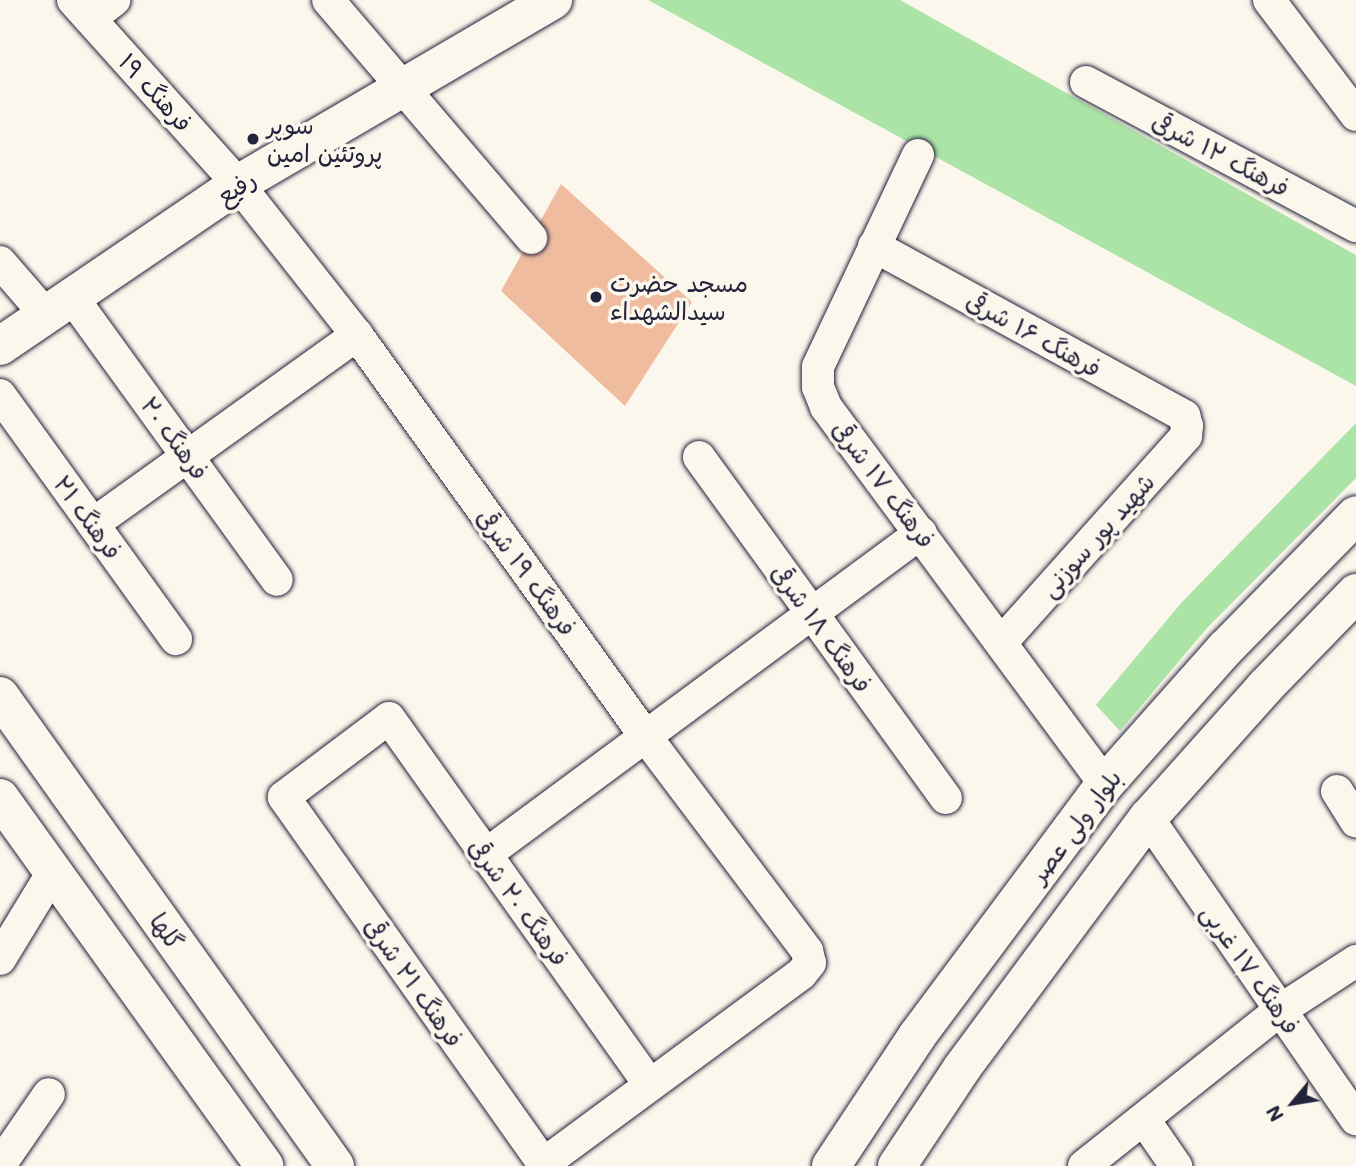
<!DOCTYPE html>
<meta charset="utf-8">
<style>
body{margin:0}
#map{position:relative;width:1356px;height:1166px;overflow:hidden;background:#fbf7ec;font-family:Mali,"Playpen Sans Arabic",sans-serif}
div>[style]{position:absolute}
.green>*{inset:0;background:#ace4a8}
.building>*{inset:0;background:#efbca0}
.roads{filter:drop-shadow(0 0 2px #22223b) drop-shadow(0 0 2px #22223b)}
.minor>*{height:32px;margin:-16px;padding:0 16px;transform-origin:16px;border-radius:16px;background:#fbf7ec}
.tertiary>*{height:38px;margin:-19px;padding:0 19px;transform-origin:19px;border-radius:19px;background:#fbf7ec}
.secondary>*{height:38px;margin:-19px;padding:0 19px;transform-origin:19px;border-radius:19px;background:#fbf7ec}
.dots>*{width:19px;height:19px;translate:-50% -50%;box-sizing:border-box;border:4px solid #fbf7ec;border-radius:50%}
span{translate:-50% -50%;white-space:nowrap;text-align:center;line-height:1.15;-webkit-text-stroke:7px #fbf7ec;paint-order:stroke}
.street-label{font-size:24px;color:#22223b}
.poi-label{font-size:24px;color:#22223b}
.left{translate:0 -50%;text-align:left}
.north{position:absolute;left:1258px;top:1068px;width:70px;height:70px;-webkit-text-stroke:5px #fbf7ec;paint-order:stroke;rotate:240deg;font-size:19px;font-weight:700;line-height:28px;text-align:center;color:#22223b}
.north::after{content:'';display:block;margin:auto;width:24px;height:32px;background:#22223b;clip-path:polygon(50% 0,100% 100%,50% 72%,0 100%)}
</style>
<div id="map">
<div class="green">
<div style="clip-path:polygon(648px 0,900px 0,1356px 255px,1356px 386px)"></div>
<div style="clip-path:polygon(1356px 423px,1356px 478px,1207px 628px,1120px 731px,1096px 705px,1182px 602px)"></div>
</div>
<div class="building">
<div style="clip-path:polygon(561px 184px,692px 302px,625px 406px,501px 291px)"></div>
</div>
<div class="roads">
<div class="minor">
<div style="left:73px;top:0;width:247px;rotate:48.1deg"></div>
<div style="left:238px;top:184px;width:192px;rotate:51.8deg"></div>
<div style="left:357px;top:335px;width:495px;rotate:54.3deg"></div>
<div style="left:646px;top:737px;width:268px;rotate:53deg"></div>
<div style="left:807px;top:951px;width:12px;rotate:76deg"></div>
<div style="left:810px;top:963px;width:14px;rotate:129deg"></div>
<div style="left:801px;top:974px;width:320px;rotate:143.6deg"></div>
<div style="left:328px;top:0;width:313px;rotate:49.5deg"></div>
<div style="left:1269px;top:0;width:144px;rotate:52.9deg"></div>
<div style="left:90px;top:19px;width:31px;rotate:-38deg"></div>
<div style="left:1086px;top:82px;width:306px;rotate:28.1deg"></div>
<div style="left:918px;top:155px;width:234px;rotate:115.3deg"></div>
<div style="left:818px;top:367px;width:20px;rotate:90deg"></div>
<div style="left:818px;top:387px;width:22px;rotate:68deg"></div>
<div style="left:826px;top:407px;width:469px;rotate:53.5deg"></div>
<div style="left:874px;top:246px;width:354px;rotate:28.7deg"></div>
<div style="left:1184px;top:416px;width:10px;rotate:73deg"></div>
<div style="left:1187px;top:426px;width:10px;rotate:96deg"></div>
<div style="left:1186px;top:436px;width:276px;rotate:131.8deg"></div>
<div style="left:0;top:262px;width:69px;rotate:49.1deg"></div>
<div style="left:72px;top:297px;width:349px;rotate:54.1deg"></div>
<div style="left:0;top:395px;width:301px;rotate:54.2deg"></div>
<div style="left:699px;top:457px;width:421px;rotate:54.1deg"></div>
<div style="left:93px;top:524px;width:325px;rotate:-35.6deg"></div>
<div style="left:1337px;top:791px;width:36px;rotate:58deg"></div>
<div style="left:1148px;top:818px;width:366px;rotate:55.4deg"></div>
<div style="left:485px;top:855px;width:542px;rotate:-36.45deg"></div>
<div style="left:0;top:959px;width:102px;rotate:-58.7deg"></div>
<div style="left:1145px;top:1121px;width:55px;rotate:55.4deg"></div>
<div style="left:0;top:1165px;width:86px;rotate:-55.4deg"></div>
<div style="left:545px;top:1166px;width:452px;rotate:-125.3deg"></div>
<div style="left:284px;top:797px;width:131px;rotate:-37deg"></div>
<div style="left:389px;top:718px;width:450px;rotate:54.6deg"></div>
<div style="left:1084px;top:1166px;width:249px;rotate:-38.5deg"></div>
<div style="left:1279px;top:1011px;width:92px;rotate:-33deg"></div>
</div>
<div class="tertiary">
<div style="left:0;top:346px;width:288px;rotate:-34.2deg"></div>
<div style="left:238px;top:184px;width:365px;rotate:-30.3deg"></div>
<div style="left:0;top:696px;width:577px;rotate:54.52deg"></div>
<div style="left:0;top:798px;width:453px;rotate:54.3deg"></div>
</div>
<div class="secondary">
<div style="left:831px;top:1166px;width:156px;rotate:-56.5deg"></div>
<div style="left:917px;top:1036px;width:314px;rotate:-53.3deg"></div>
<div style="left:1105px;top:784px;width:181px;rotate:-48.4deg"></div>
<div style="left:1225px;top:649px;width:187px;rotate:-45.6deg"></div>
<div style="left:897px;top:1166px;width:118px;rotate:-56.4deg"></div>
<div style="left:962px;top:1068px;width:312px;rotate:-53.4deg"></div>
<div style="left:1148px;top:818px;width:176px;rotate:-48.2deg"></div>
<div style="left:1265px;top:687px;width:131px;rotate:-45.9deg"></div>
</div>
</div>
<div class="dots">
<div style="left:253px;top:139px;background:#22223b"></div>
<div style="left:596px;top:297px;background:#22223b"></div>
</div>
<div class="street-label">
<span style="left:156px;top:92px;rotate:48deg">فرهنگ ۱۹</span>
<span style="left:1221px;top:154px;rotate:28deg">فرهنگ ۱۲ شرقی</span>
<span style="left:236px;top:187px;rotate:-32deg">رفیع</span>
<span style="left:1034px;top:334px;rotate:29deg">فرهنگ ۱۶ شرقی</span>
<span style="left:175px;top:438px;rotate:54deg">فرهنگ ۲۰</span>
<span style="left:884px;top:484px;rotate:53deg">فرهنگ ۱۷ شرقی</span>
<span style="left:88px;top:517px;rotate:54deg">فرهنگ ۲۱</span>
<span style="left:1097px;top:535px;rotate:-48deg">شهید پور سوزنی</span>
<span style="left:527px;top:572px;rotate:54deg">فرهنگ ۱۹ شرقی</span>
<span style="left:822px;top:628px;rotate:54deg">فرهنگ ۱۸ شرقی</span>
<span style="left:1075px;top:826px;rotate:-53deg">بلوار ولی عصر</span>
<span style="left:519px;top:902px;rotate:54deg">فرهنگ ۲۰ شرقی</span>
<span style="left:167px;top:931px;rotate:55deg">گلها</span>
<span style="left:1251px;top:969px;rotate:55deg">فرهنگ ۱۷ غربی</span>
<span style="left:414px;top:982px;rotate:55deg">فرهنگ ۲۱ شرقی</span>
</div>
<div class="poi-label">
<span class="left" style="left:267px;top:139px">سوپر<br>پروتئین امین</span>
<span class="left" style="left:610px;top:297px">مسجد حضرت<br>سیدالشهداء</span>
</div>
<div class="north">N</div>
</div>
